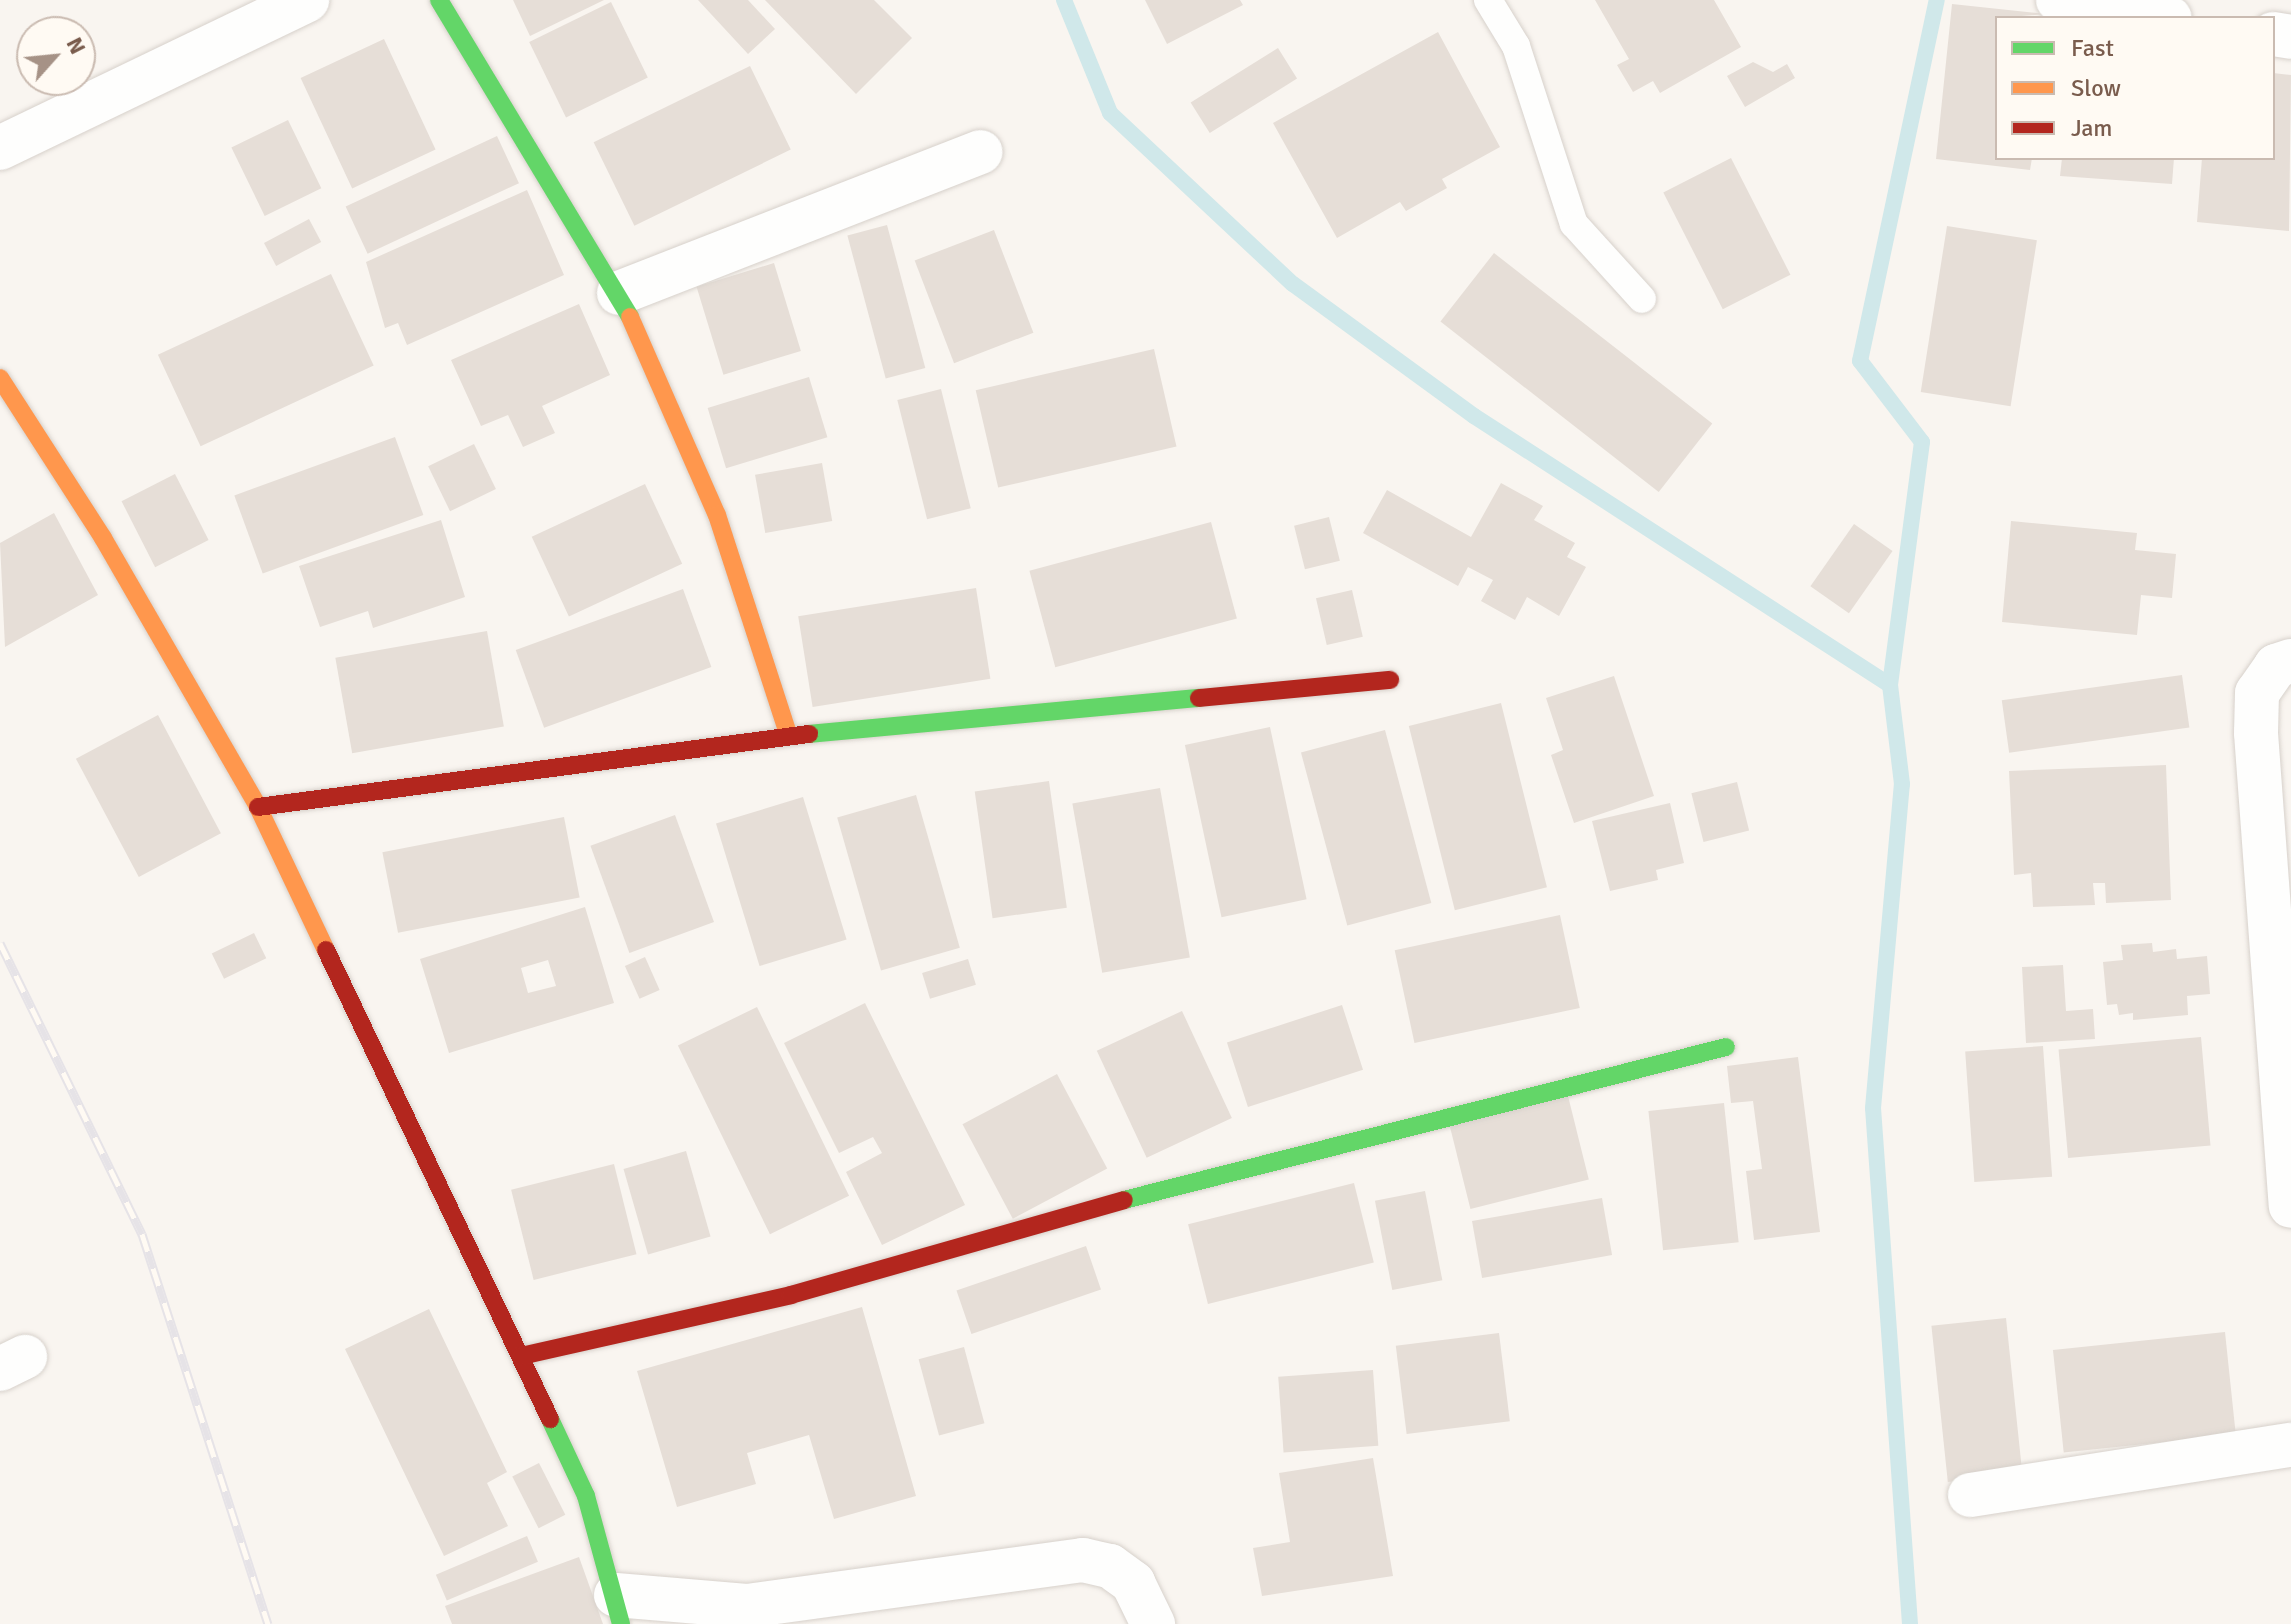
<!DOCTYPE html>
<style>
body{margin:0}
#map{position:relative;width:2291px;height:1624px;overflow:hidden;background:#f9f5f0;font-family:Signika,sans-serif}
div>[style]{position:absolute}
.stream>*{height:16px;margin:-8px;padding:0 8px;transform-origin:8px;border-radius:8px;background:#d0e8ea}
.building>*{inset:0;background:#e6ded7;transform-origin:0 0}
.roads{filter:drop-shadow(0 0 2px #d7d1cb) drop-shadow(0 0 2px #d7d1cb)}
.lane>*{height:28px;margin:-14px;padding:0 14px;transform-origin:14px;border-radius:14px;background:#fefefd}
.street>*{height:44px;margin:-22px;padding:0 22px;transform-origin:22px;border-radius:22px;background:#fefefd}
.fast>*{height:18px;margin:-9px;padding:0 9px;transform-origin:9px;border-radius:9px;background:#63d668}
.slow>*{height:18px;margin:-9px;padding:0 9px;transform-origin:9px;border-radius:9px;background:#ff974d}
.jam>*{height:18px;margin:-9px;padding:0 9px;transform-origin:9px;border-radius:9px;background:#b3261e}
.rail>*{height:9px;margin-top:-4.5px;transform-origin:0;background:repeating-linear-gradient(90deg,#fffaf3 0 18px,#e6e3e7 0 36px);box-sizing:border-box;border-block:2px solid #e6e3e7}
span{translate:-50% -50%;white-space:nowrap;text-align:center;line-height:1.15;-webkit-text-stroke:6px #fffaf3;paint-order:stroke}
.legend{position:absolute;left:1995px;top:16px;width:280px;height:144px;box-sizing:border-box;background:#fffaf3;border:2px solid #cabbb1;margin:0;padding:10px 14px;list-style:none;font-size:24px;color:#7a5c4d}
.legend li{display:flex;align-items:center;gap:16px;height:40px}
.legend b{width:40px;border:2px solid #cabbb1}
.north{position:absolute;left:16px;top:16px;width:80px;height:80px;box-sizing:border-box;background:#fffaf3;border:2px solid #cabbb1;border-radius:50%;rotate:63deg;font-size:22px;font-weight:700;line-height:32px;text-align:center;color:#7a5c4d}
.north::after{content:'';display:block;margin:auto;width:28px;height:36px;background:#a69286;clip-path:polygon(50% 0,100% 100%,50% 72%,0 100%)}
</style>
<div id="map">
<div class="stream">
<div style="left:1064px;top:0;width:122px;rotate:67.8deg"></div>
<div style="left:1110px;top:113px;width:250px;rotate:43.1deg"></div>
<div style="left:1293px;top:284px;width:224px;rotate:36.1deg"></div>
<div style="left:1474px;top:416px;width:495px;rotate:32.9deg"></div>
<div style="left:1910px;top:1624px;width:517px;rotate:-94.1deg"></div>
<div style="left:1873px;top:1108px;width:325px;rotate:-84.9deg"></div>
<div style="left:1902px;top:784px;width:100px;rotate:-96.9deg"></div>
<div style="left:1890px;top:685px;width:245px;rotate:-82.5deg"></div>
<div style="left:1922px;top:442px;width:102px;rotate:-127.4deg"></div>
<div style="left:1860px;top:361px;width:369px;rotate:-78deg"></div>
</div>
<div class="building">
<div style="clip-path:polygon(513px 0,604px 0,530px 36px)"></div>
<div style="clip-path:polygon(698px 0,748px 0,775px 29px,748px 54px)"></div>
<div style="clip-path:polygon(765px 0,874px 0,912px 38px,856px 94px)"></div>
<div style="clip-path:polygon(1145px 0,1240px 0,1243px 5px,1167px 44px)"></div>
<div style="clip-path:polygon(1595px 0,1714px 0,1741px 47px,1660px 93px,1653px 81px,1633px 92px,1617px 65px,1629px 59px)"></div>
<div style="left:611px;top:2px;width:84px;height:91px;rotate:64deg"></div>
<div style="clip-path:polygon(1952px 4px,2046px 14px,1997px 18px,1997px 158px,2032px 158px,2030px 170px,1936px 159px)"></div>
<div style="clip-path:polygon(1438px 32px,1500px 147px,1442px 179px,1447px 188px,1406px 211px,1400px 202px,1337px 238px,1273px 123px)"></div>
<div style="left:384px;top:39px;width:122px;height:92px;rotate:65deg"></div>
<div style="left:1278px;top:48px;width:36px;height:103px;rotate:58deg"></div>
<div style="clip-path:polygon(1753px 62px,1773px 72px,1787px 64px,1795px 78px,1745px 107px,1727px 76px)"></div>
<div style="left:750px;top:66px;width:93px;height:174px;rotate:64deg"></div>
<div style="clip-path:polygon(2273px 73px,2291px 75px,2289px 231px,2197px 222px,2202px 158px,2273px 158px)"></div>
<div style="left:288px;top:120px;width:76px;height:63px;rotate:64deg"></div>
<div style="left:497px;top:136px;width:52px;height:167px;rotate:65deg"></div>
<div style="left:1731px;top:158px;width:131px;height:76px;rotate:63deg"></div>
<div style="clip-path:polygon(2062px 158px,2174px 158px,2172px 184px,2060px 176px)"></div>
<div style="clip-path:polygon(527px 190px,564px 275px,407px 345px,398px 323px,385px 328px,366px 262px)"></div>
<div style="left:309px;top:219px;width:26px;height:51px;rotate:62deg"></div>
<div style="left:887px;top:225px;width:148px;height:41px;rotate:75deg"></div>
<div style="left:1947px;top:226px;width:91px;height:168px;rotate:9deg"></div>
<div style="left:994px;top:230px;width:110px;height:85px;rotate:69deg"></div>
<div style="left:1494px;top:253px;width:277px;height:87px;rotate:38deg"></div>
<div style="left:774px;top:263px;width:92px;height:81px;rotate:73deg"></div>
<div style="left:331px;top:274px;width:101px;height:191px;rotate:65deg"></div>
<div style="clip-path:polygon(579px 304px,610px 375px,542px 406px,555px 433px,523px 447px,508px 415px,481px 426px,451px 360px)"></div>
<div style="left:1154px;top:349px;width:100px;height:183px;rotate:77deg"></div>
<div style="left:809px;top:377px;width:63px;height:106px;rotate:73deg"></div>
<div style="left:941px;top:389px;width:123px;height:45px;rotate:76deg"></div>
<div style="left:395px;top:437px;width:83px;height:171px;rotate:70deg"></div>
<div style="left:474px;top:444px;width:50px;height:51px;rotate:64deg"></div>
<div style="left:822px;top:463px;width:59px;height:68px;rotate:80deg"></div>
<div style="left:175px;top:474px;width:74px;height:60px;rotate:63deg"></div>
<div style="clip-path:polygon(1501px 483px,1543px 506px,1534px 520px,1575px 543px,1567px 557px,1586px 567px,1559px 616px,1527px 597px,1515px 620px,1481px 601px,1493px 580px,1468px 567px,1458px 586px,1363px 533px,1387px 490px,1471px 537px)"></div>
<div style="left:645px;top:484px;width:88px;height:125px;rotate:65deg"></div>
<div style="clip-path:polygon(54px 513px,98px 595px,5px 647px,0 543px)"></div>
<div style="left:1329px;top:517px;width:45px;height:36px;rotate:76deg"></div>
<div style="clip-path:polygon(441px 520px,465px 597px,373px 628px,368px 611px,320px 627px,299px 566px)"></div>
<div style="clip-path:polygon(2011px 521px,2137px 533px,2135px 550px,2176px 554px,2172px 598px,2141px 595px,2137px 635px,2002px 622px)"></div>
<div style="left:1211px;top:522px;width:100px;height:188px;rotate:75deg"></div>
<div style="left:1854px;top:524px;width:47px;height:76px;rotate:35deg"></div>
<div style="left:976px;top:588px;width:92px;height:180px;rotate:81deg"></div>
<div style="left:683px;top:589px;width:83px;height:178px;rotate:70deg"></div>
<div style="left:1352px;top:590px;width:48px;height:37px;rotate:77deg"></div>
<div style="left:487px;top:631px;width:97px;height:154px;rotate:80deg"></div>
<div style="left:2182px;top:675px;width:53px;height:182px;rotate:82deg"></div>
<div style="clip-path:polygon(1614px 676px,1654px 796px,1574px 823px,1551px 755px,1563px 750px,1546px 698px)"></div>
<div style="left:1501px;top:703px;width:190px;height:95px;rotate:76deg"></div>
<div style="left:158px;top:715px;width:134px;height:93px;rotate:62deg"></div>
<div style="left:1270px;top:727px;width:176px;height:87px;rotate:78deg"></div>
<div style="left:1385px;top:730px;width:179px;height:87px;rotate:75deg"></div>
<div style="clip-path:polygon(2166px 765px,2171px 900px,2106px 903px,2105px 883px,2093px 883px,2095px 905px,2033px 907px,2031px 873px,2014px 875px,2009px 771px)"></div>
<div style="left:1049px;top:781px;width:128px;height:75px;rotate:82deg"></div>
<div style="left:1737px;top:782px;width:50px;height:47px;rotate:76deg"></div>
<div style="left:1160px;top:788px;width:172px;height:89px;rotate:80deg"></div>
<div style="left:916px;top:795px;width:159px;height:82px;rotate:74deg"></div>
<div style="left:803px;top:797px;width:149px;height:91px;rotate:73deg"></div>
<div style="clip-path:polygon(1670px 803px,1684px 863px,1656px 870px,1658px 880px,1610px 891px,1592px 821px)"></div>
<div style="left:675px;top:815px;width:114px;height:90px;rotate:70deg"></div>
<div style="left:564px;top:817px;width:82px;height:185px;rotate:79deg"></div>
<div style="clip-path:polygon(evenodd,585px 907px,614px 1003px,449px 1053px,420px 959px,585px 907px,548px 960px,556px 986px,528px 993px,521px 968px,548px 960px)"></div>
<div style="left:1560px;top:915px;width:95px;height:169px;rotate:78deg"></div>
<div style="left:254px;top:933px;width:28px;height:47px;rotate:64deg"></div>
<div style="clip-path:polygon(2152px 943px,2153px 952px,2176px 949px,2177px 959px,2207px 956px,2210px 994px,2187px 996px,2188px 1015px,2133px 1020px,2133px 1013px,2119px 1015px,2117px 1004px,2107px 1005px,2103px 962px,2123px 960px,2121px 945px)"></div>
<div style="left:645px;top:957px;width:36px;height:22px;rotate:66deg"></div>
<div style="left:968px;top:959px;width:27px;height:48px;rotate:73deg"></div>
<div style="clip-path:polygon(2063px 965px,2066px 1011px,2093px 1009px,2095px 1039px,2026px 1043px,2022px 967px)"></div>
<div style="clip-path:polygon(865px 1003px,965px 1205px,882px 1245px,846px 1172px,882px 1153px,873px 1137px,839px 1153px,784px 1043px)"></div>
<div style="left:1342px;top:1005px;width:68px;height:121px;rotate:72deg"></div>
<div style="left:757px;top:1007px;width:210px;height:88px;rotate:64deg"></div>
<div style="left:1182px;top:1011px;width:118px;height:94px;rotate:65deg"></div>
<div style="left:2201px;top:1037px;width:109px;height:143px;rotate:85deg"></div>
<div style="left:2043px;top:1046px;width:131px;height:78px;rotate:86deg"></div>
<div style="clip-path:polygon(1798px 1057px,1820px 1232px,1754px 1240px,1746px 1171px,1762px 1169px,1753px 1101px,1731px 1103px,1727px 1066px)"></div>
<div style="left:1057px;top:1074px;width:107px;height:107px;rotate:62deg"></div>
<div style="left:1568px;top:1096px;width:86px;height:122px;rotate:76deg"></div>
<div style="left:1724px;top:1103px;width:140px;height:76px;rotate:84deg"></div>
<div style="left:686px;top:1151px;width:89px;height:65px;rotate:74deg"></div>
<div style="left:614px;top:1164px;width:93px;height:106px;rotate:76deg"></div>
<div style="left:1354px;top:1183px;width:82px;height:171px;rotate:76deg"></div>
<div style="left:1425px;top:1191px;width:91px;height:51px;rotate:79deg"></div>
<div style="left:1602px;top:1198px;width:58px;height:132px;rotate:80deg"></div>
<div style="left:1086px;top:1246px;width:46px;height:137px;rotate:71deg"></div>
<div style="clip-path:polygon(862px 1307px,916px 1496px,834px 1519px,809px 1435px,747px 1453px,756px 1484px,677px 1507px,637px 1371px)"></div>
<div style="clip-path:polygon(429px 1309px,507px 1472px,487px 1483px,508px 1526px,444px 1556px,345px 1349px)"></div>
<div style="left:2006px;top:1318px;width:157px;height:75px;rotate:84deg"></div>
<div style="left:2225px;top:1332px;width:103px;height:173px;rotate:84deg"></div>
<div style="left:1499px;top:1333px;width:89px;height:104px;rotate:83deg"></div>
<div style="left:964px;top:1347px;width:79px;height:47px;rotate:75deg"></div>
<div style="left:1373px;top:1370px;width:76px;height:95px;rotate:86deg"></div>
<div style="clip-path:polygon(1373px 1458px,1393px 1576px,1262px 1596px,1253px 1548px,1290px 1542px,1279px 1473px)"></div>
<div style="left:539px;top:1463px;width:58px;height:30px;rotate:63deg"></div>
<div style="left:527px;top:1536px;width:28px;height:99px;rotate:67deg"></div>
<div style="clip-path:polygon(579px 1557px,603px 1624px,452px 1624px,445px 1606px)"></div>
</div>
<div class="roads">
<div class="lane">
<div style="left:1488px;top:0;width:54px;rotate:58.7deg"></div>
<div style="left:1516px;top:46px;width:187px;rotate:72deg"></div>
<div style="left:1574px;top:224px;width:101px;rotate:47.8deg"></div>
</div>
<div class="street">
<div style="left:2058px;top:0;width:113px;rotate:9.1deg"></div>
<div style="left:2273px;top:34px;width:18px;rotate:9deg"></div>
<div style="left:0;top:148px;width:341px;rotate:-25.7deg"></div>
<div style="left:619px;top:293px;width:388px;rotate:-21.3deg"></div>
<div style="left:2291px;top:661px;width:16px;rotate:162deg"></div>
<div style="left:2276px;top:666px;width:33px;rotate:125deg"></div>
<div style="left:2257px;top:693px;width:40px;rotate:91.4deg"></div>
<div style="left:2256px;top:733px;width:474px;rotate:85.8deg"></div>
<div style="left:0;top:1369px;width:28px;rotate:-26deg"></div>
<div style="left:1970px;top:1495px;width:325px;rotate:-8.9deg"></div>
<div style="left:616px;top:1595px;width:131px;rotate:4.8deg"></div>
<div style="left:747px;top:1606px;width:339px;rotate:-7.8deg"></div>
<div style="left:1083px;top:1560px;width:28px;rotate:13deg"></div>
<div style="left:1110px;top:1566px;width:29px;rotate:36deg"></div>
<div style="left:1133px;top:1583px;width:46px;rotate:64deg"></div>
</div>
<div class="fast">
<div style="left:439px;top:0;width:370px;rotate:58.9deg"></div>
<div style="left:809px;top:734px;width:392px;rotate:-5.3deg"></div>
<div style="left:1124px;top:1200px;width:621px;rotate:-14.26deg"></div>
<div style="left:550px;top:1419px;width:85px;rotate:64.9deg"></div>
<div style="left:586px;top:1496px;width:133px;rotate:74.7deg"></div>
</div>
<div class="slow">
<div style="left:630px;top:317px;width:216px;rotate:66.3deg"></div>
<div style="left:717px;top:515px;width:232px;rotate:72deg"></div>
<div style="left:0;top:378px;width:190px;rotate:57.2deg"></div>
<div style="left:103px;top:538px;width:310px;rotate:60deg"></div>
<div style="left:258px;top:807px;width:158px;rotate:64.6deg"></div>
</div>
<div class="jam">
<div style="left:1199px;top:698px;width:192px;rotate:-5.4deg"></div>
<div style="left:258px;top:807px;width:556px;rotate:-7.55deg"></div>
<div style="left:326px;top:950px;width:520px;rotate:64.47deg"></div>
<div style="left:521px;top:1356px;width:277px;rotate:-12.7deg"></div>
<div style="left:791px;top:1295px;width:346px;rotate:-15.9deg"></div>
</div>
</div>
<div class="rail">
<div style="left:0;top:943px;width:324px;rotate:64deg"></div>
<div style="left:142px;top:1234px;width:410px;rotate:72.1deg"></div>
</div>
<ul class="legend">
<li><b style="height:10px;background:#63d668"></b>Fast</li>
<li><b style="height:10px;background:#ff974d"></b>Slow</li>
<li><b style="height:10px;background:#b3261e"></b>Jam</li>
</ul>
<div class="north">N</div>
</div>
